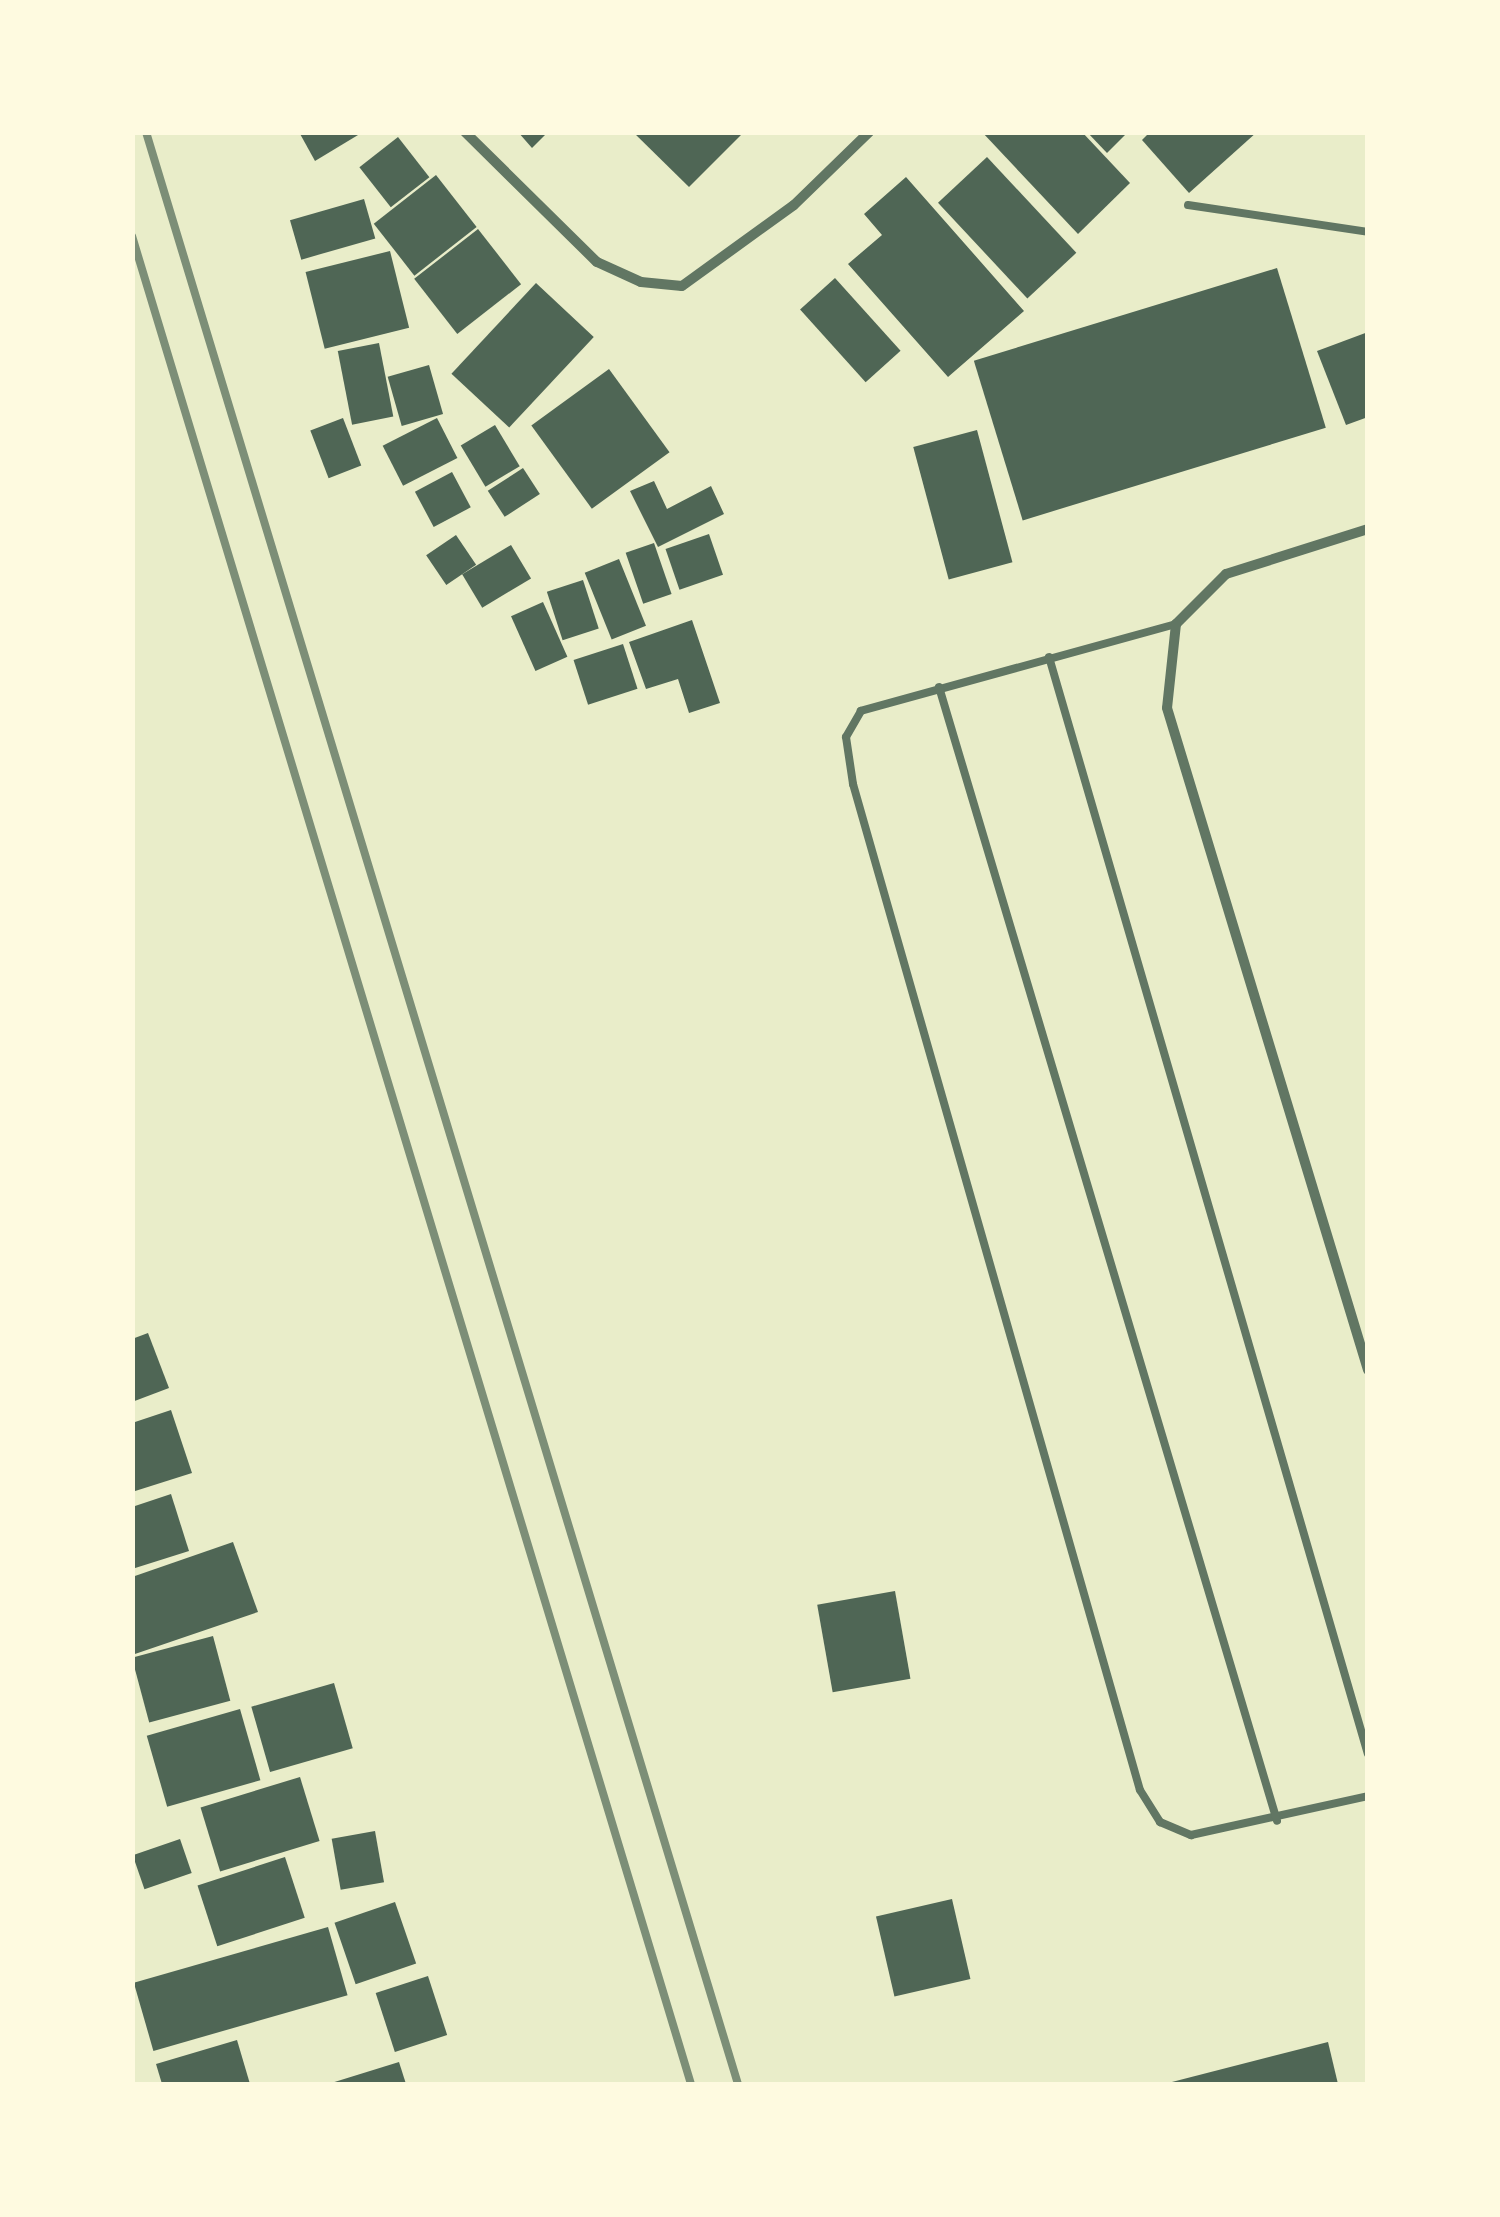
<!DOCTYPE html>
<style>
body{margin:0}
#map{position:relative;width:1500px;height:2217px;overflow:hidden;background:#e9edc9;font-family:"Fira Sans Condensed",sans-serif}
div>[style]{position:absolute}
.building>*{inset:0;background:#4f6655;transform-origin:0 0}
.service>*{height:8px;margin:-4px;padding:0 4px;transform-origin:4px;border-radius:4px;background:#617663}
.minor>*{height:10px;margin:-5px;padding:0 5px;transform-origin:5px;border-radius:5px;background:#617663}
.rail>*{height:8px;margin:-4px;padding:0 4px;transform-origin:4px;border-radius:4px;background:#7c8e77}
span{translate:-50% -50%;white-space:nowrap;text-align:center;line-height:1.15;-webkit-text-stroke:9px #fefae0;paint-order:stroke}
.frame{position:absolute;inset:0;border:135px solid #fefae0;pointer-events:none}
</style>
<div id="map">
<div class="building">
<div style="clip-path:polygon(299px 132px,363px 132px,315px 161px)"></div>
<div style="clip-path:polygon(518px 132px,548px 132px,532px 148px)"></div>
<div style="clip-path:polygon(633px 132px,744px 132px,689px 187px)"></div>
<div style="clip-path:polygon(982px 132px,1082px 132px,1130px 183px,1078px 234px)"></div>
<div style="clip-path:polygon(1087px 132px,1128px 132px,1107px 153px)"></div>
<div style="clip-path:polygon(1150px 132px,1257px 132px,1189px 193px,1142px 140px)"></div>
<div style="left:398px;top:137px;width:51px;height:49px;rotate:52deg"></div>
<div style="left:987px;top:157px;width:131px;height:67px;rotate:47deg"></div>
<div style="left:436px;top:175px;width:66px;height:79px;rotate:52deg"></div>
<div style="clip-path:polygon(906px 177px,1024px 311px,948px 377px,848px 264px,882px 235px,864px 214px)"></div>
<div style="left:364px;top:199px;width:41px;height:77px;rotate:74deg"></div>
<div style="left:478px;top:229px;width:70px;height:81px;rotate:52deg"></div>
<div style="left:390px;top:251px;width:79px;height:87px;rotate:76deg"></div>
<div style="left:1277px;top:268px;width:167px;height:317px;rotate:73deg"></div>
<div style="left:835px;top:278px;width:98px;height:47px;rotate:48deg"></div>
<div style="left:536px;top:283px;width:79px;height:124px;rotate:43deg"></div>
<div style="clip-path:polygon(1368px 332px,1368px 417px,1346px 425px,1317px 351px)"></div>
<div style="left:379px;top:343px;width:75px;height:42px;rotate:79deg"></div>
<div style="left:429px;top:365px;width:51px;height:43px;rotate:74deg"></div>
<div style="left:609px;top:369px;width:103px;height:96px;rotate:54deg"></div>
<div style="left:343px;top:418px;width:51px;height:35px;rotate:69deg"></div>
<div style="left:437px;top:418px;width:45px;height:61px;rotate:63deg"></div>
<div style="left:495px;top:425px;width:48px;height:40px;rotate:59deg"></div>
<div style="left:977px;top:430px;width:137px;height:66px;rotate:75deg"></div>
<div style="left:523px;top:468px;width:31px;height:42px;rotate:57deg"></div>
<div style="left:452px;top:472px;width:40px;height:42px;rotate:62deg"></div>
<div style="clip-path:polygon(654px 481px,667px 509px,711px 486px,724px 514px,658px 547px,630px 491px)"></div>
<div style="left:709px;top:534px;width:43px;height:46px;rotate:71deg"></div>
<div style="left:456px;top:535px;width:36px;height:36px;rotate:56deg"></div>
<div style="left:654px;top:543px;width:54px;height:30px;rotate:71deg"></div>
<div style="left:511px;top:545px;width:39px;height:57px;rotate:59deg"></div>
<div style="left:619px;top:559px;width:72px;height:37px;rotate:68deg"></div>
<div style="left:583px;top:580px;width:51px;height:38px;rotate:72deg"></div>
<div style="left:543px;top:602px;width:60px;height:35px;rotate:66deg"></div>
<div style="clip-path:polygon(692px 620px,720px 703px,689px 713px,678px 679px,646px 689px,629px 642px)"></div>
<div style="left:623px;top:644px;width:47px;height:52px;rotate:72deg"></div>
<div style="clip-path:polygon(148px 1333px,169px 1388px,132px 1402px,132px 1339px)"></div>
<div style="clip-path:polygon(171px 1410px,192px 1473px,132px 1492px,132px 1423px)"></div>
<div style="clip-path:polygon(171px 1494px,189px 1551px,132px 1569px,132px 1507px)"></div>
<div style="clip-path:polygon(233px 1542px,258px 1612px,132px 1655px,132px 1577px)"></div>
<div style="left:895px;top:1591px;width:89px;height:79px;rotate:80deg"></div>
<div style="left:213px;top:1636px;width:67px;height:84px;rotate:75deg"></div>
<div style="left:334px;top:1683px;width:68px;height:86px;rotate:74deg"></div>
<div style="left:240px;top:1709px;width:74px;height:97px;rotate:74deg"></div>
<div style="left:300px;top:1777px;width:67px;height:104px;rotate:73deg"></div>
<div style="left:375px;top:1831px;width:52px;height:44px;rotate:80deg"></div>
<div style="left:180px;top:1839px;width:36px;height:50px;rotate:71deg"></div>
<div style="left:285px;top:1857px;width:64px;height:92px;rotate:72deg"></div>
<div style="left:952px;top:1899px;width:82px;height:78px;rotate:77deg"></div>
<div style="left:395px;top:1902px;width:65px;height:64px;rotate:71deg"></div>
<div style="left:328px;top:1927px;width:71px;height:202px;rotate:74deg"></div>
<div style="left:428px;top:1976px;width:62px;height:55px;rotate:72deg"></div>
<div style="clip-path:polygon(237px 2040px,250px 2084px,162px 2084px,156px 2064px)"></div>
<div style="clip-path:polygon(1328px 2042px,1338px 2084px,1169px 2084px,1168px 2083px)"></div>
<div style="clip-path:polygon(399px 2062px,406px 2084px,328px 2084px)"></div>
</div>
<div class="service">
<div style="left:1188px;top:205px;width:182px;rotate:8.5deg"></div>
<div style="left:1176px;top:624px;width:327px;rotate:164.6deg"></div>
<div style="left:861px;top:711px;width:30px;rotate:120deg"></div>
<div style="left:846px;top:737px;width:48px;rotate:81.5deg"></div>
<div style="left:853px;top:784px;width:1046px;rotate:74.08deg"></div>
<div style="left:1140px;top:1790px;width:38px;rotate:58deg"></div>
<div style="left:1160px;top:1822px;width:34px;rotate:23deg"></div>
<div style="left:1191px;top:1835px;width:181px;rotate:-12.4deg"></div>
<div style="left:1049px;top:657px;width:1142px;rotate:73.79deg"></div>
<div style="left:939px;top:687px;width:1183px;rotate:73.4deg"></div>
</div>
<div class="minor">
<div style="left:465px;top:132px;width:185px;rotate:44.6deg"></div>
<div style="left:597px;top:262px;width:48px;rotate:24.4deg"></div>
<div style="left:641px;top:282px;width:41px;rotate:5.6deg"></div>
<div style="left:682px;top:286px;width:138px;rotate:-35.9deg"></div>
<div style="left:794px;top:205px;width:105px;rotate:-44.2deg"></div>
<div style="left:1368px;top:529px;width:149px;rotate:162.4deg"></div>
<div style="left:1226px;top:574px;width:71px;rotate:135deg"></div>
<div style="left:1176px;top:624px;width:84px;rotate:96.1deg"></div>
<div style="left:1167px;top:708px;width:692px;rotate:73.11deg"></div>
</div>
<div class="rail">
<div style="left:146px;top:132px;width:2040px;rotate:73.13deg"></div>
<div style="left:132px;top:236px;width:1931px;rotate:73.17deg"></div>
</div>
<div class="frame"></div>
</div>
